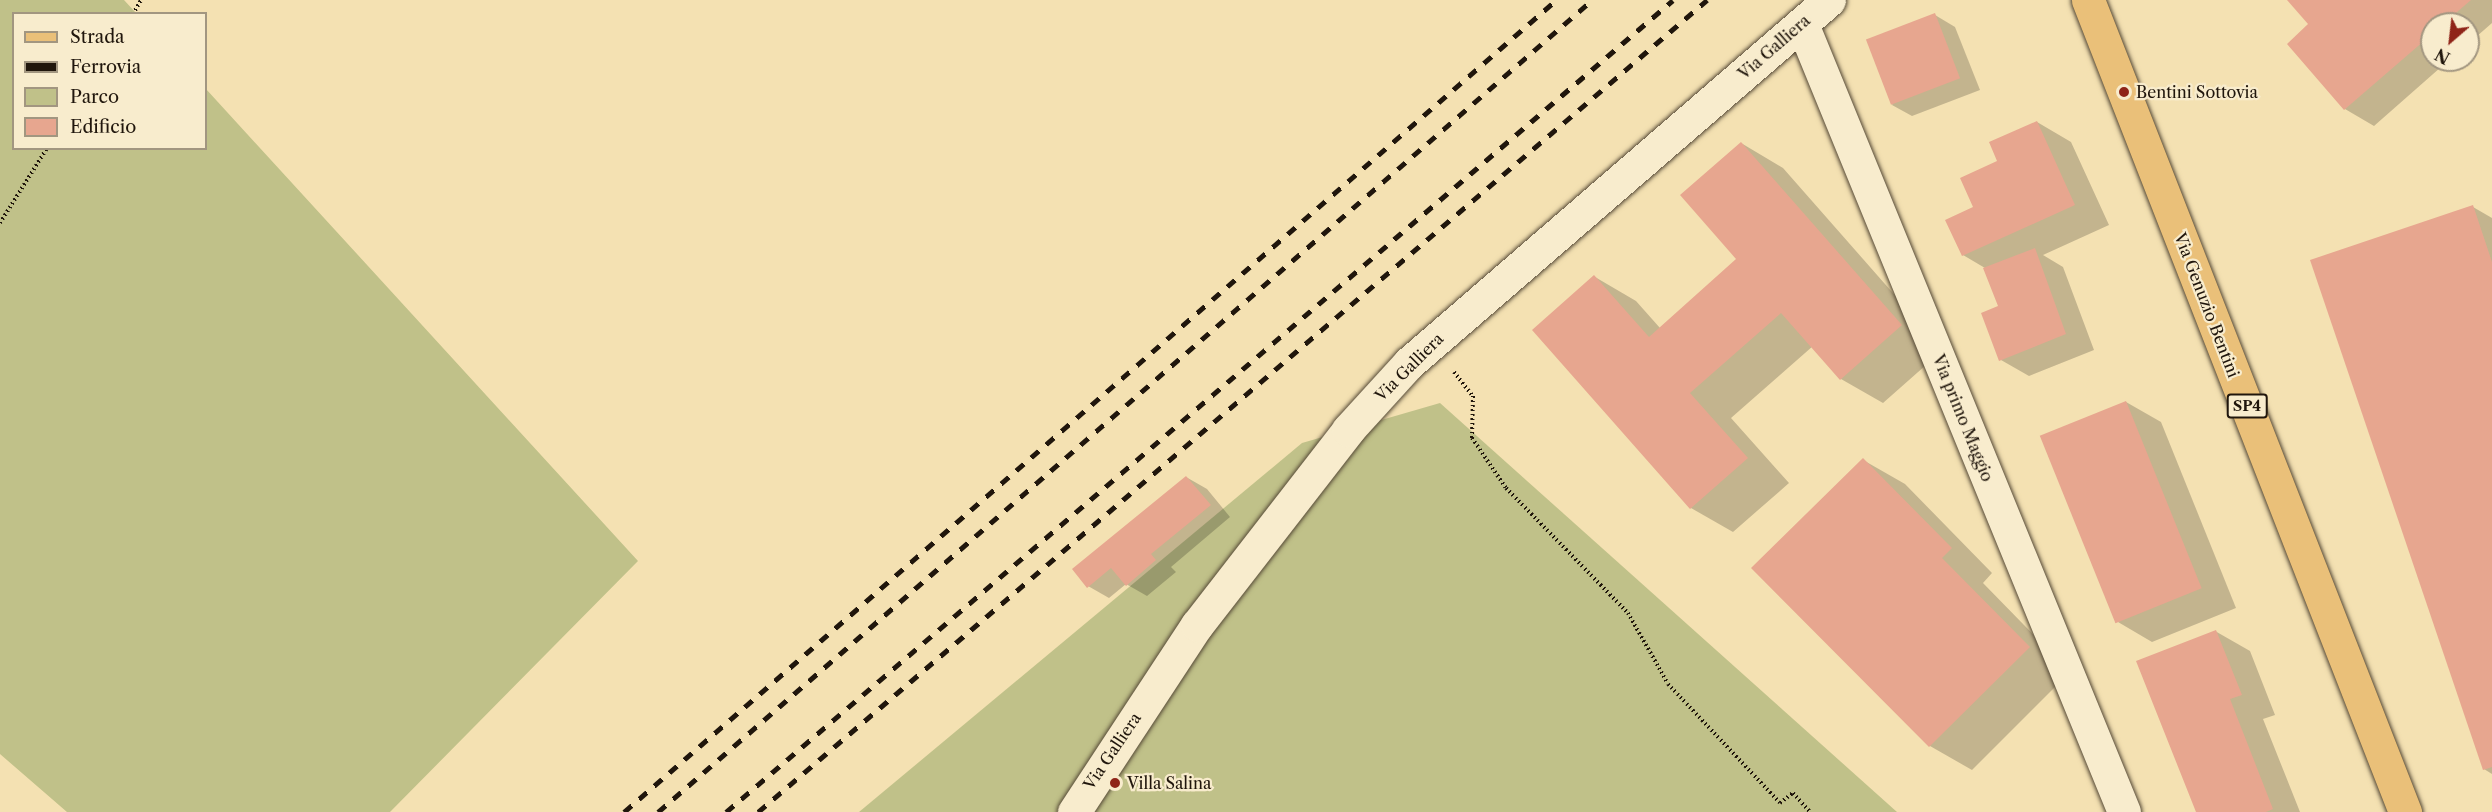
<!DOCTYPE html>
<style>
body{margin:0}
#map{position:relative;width:2492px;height:812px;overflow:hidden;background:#f4e1b2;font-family:"Libre Caslon Text",serif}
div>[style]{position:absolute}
.green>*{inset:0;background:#c0c189}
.shadow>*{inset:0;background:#0003}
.building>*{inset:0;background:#e7a68f;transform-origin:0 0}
.path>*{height:4px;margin-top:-2px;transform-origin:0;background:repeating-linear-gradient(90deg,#20160c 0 1.5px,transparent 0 4.5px)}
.roads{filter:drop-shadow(0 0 2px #554936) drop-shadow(0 0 2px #554936)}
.minor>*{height:33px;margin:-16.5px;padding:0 16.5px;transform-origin:16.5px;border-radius:16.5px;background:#f8eccd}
.major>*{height:33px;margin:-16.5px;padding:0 16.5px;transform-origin:16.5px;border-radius:16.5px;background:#eac079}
.rail>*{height:4.5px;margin-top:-2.25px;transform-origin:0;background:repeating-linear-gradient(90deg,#20160c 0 10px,transparent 0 20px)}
.dots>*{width:16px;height:16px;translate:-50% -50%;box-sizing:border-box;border:3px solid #f8eccd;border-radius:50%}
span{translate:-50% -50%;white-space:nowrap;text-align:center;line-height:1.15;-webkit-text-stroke:4.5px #f8eccd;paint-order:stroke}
.shield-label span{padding:2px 4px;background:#f8eccd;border:2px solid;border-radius:4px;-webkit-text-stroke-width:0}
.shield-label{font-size:15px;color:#20160c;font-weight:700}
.street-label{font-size:16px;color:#20160c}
.poi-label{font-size:16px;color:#20160c}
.left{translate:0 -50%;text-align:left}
.legend{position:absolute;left:12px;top:12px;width:195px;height:138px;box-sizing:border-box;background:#f8eccd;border:2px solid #a29680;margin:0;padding:8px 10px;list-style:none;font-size:18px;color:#20160c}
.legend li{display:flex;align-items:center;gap:12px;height:30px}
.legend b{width:30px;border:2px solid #a29680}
.north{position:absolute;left:2420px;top:12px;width:60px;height:60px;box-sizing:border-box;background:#f8eccd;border:2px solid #a29680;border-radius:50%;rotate:208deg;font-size:16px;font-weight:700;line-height:24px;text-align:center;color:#20160c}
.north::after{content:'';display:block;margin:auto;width:21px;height:27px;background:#8f2418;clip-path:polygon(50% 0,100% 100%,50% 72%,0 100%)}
</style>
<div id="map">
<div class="green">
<div style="clip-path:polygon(0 0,124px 0,136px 13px,14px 14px,14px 148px,206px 148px,206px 89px,638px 561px,390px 812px,67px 812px,0 754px)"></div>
<div style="clip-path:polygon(1440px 403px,1897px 812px,859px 812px,1302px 443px)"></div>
</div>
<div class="shadow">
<div style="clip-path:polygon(2289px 0,2492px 0,2492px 23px,2468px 44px,2468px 24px,2432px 24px,2432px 60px,2449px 60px,2374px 126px,2345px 109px,2289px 44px,2311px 24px)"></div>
<div style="clip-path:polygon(1935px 15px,1955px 27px,1980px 90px,1912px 116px,1892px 105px)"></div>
<div style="clip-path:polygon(2037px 122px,2071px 142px,2109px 225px,2043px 255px,2063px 267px,2094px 350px,2029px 376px,2001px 360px,2000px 307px,1985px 268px,1963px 255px,1975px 207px,1999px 162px)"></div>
<div style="clip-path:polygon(1741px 143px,1783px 168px,1943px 350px,1883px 403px,1841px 379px,1813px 346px,1731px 418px,1789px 483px,1733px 532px,1691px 508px,1595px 277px,1636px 301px,1660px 328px,1738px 259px)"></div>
<div style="clip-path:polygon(2473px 207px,2492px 218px,2492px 774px,2484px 769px)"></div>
<div style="clip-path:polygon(2126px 402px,2161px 422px,2236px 608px,2152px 642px,2118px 622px)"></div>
<div style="clip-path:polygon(1863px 460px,1905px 484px,1992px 573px,1983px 583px,2070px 672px,1972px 770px,1930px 746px)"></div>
<div style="clip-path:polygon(1186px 477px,1207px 489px,1230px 517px,1171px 567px,1176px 572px,1147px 596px,1126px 584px,1109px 598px,1088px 586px)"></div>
<div style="clip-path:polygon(2215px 631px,2250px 651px,2275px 715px,2263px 719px,2300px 812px,2197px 812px)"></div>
</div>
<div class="building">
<div style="clip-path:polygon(2287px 0,2471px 0,2443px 24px,2432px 24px,2432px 34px,2344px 110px,2287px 44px,2308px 24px)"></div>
<div style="left:1935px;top:13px;width:70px;height:74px;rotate:69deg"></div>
<div style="clip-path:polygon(2037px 121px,2075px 205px,1962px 256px,1945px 220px,1973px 207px,1960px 178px,1997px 161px,1989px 142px)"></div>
<div style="clip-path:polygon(1741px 142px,1902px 325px,1840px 380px,1781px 313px,1690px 393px,1748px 458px,1690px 509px,1532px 330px,1594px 275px,1649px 337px,1736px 259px,1680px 195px)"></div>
<div style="clip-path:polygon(2473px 205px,2492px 262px,2492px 767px,2483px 770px,2310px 260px)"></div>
<div style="clip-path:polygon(2035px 248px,2066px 334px,1999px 361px,1981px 313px,1998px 306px,1983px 268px)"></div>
<div style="left:2126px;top:401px;width:202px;height:93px;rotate:68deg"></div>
<div style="clip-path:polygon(1863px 458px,1952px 548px,1942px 558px,2030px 647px,1929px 747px,1751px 568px)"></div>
<div style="clip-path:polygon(1186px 476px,1211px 505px,1151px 554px,1156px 560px,1126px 586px,1111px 568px,1087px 588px,1072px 569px)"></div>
<div style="clip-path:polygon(2216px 630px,2242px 695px,2230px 699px,2273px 809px,2266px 812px,2196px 812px,2136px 661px)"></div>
</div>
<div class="path">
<div style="left:133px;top:14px;width:16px;rotate:-60deg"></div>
<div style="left:0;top:223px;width:89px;rotate:-57.9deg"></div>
<div style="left:1454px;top:372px;width:31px;rotate:52deg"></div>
<div style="left:1473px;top:396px;width:42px;rotate:91.4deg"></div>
<div style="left:1472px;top:438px;width:60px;rotate:55.8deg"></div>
<div style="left:1506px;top:488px;width:175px;rotate:45.7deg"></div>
<div style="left:1628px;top:613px;width:81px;rotate:60.6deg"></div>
<div style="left:1668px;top:684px;width:163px;rotate:46.7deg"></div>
<div style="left:1780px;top:803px;width:16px;rotate:-38deg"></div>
<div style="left:1793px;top:793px;width:25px;rotate:48deg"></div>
</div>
<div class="roads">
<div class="minor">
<div style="left:1802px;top:24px;width:851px;rotate:67.77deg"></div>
<div style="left:1074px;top:812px;width:224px;rotate:-56.7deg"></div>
<div style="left:1197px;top:625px;width:247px;rotate:-52.2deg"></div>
<div style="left:1348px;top:430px;width:91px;rotate:-47.7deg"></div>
<div style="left:1409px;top:363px;width:555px;rotate:-40.84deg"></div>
</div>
<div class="major">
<div style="left:2088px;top:0;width:872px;rotate:68.67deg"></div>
</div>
</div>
<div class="rail">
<div style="left:624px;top:812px;width:1236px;rotate:-41.06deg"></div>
<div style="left:658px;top:812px;width:1238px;rotate:-41deg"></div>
<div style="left:726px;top:812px;width:1247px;rotate:-40.61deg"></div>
<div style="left:758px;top:812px;width:1249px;rotate:-40.55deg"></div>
</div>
<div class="dots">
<div style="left:2124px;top:92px;background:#8f2418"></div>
<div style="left:1115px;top:783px;background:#8f2418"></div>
</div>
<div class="shield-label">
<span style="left:2247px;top:406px">SP4</span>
</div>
<div class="street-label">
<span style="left:1774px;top:47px;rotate:-41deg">Via Galliera</span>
<span style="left:2207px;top:305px;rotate:69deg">Via Genuzio Bentini</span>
<span style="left:1409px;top:367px;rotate:-45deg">Via Galliera</span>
<span style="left:1963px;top:418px;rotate:68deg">Via primo Maggio</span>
<span style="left:1112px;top:751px;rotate:-56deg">Via Galliera</span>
</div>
<div class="poi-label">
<span class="left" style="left:2136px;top:92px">Bentini Sottovia</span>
<span class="left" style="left:1127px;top:783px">Villa Salina</span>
</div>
<ul class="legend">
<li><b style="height:8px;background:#eac079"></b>Strada</li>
<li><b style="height:8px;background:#20160c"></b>Ferrovia</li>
<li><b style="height:16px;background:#c0c189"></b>Parco</li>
<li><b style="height:16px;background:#e7a68f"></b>Edificio</li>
</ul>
<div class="north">N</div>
</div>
